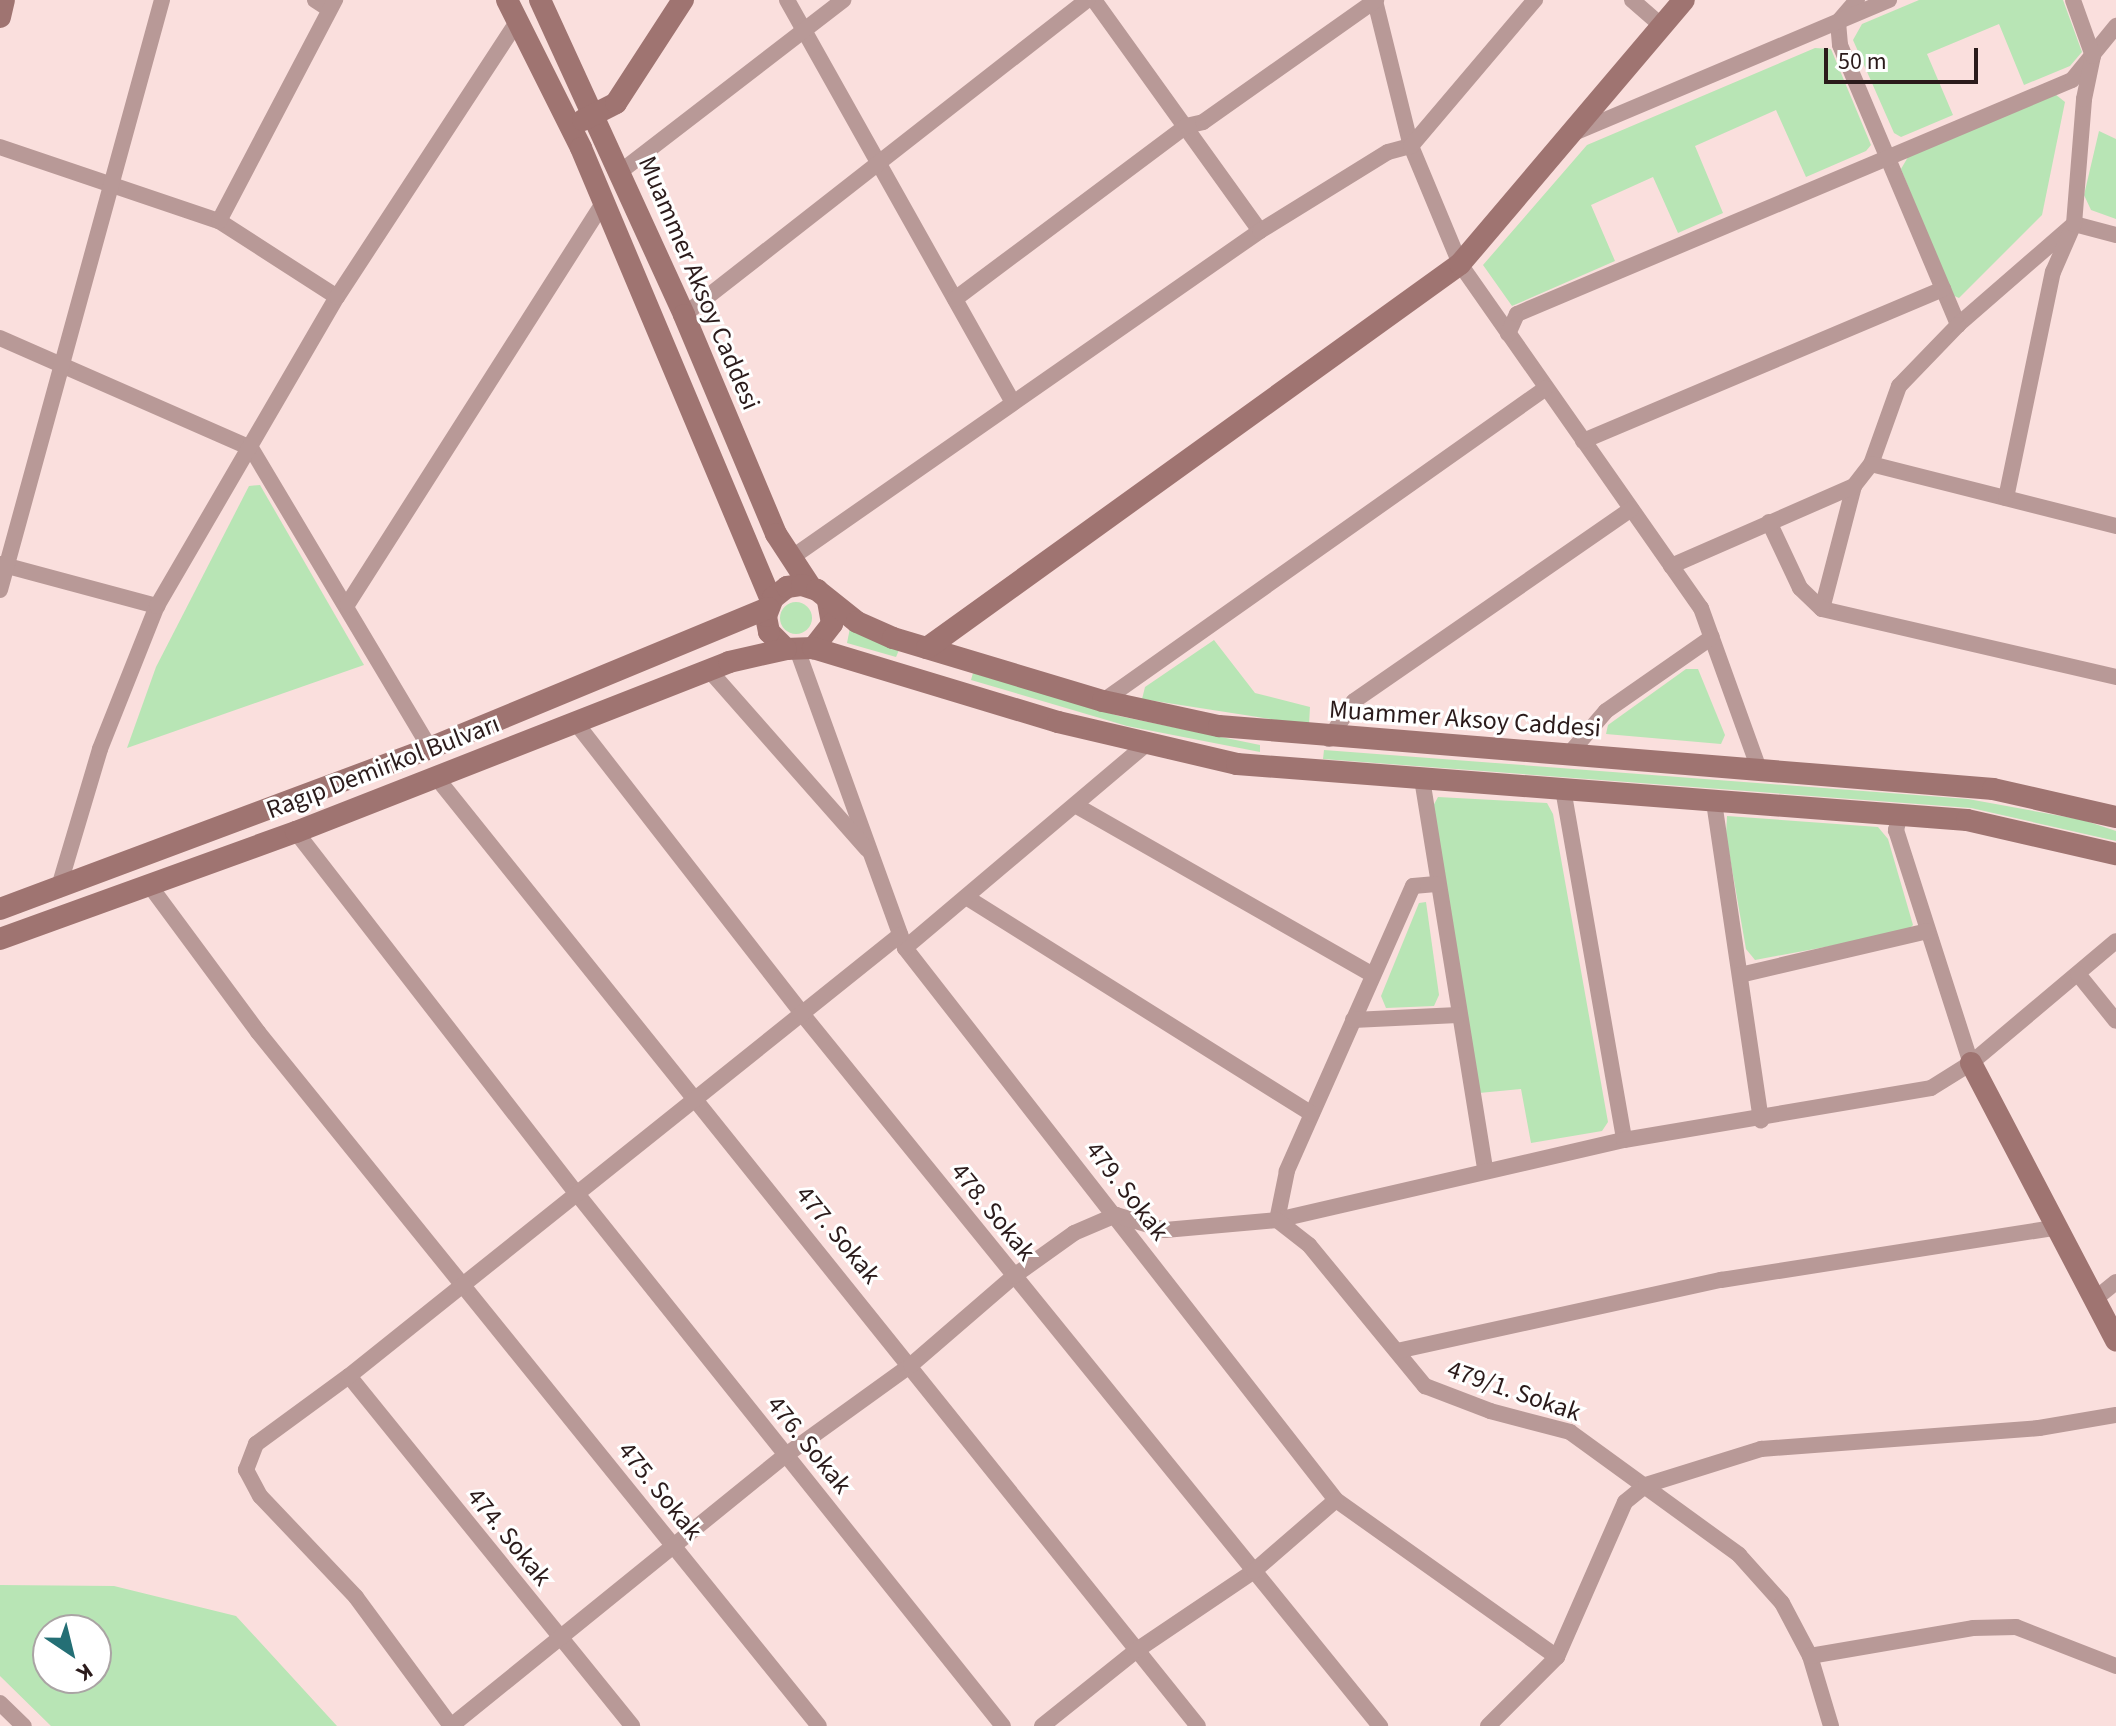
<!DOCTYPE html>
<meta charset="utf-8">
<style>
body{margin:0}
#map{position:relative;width:2116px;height:1726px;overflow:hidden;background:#fadfdd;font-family:"Source Sans 3",sans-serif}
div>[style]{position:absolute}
.green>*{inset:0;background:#b8e5b5}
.round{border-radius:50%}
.street>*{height:16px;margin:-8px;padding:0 8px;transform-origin:8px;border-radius:8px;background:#b89997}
.secondary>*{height:22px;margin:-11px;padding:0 11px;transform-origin:11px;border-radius:11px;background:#9f7471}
span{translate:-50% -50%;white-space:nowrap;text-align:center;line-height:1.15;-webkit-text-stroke:6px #fff;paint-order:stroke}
.street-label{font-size:26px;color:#2b1b1b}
.north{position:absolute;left:32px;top:1614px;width:80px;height:80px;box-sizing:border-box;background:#fff;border:2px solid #aaa4a4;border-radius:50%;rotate:145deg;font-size:22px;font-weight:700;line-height:32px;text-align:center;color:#2b1b1b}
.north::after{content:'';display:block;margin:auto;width:28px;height:36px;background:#246f75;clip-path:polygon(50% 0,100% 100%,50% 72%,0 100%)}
.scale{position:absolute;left:1824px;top:48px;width:154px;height:36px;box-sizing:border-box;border:4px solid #2b1b1b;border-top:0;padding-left:10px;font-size:24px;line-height:28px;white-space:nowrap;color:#2b1b1b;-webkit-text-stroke:6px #fff;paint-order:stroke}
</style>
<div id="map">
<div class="green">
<div style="clip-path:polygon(1919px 0,2063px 0,2082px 52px,2070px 66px,2024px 85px,1999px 24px,1927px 54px,1953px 115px,1901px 137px,1894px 133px,1853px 40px,1862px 24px)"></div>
<div style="clip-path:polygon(1815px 48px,1831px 49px,1871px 145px,1866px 151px,1806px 177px,1776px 110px,1695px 146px,1723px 213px,1678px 233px,1653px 177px,1591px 205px,1615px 261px,1512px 306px,1483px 265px,1587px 145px)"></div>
<div style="clip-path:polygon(2055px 94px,2065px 102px,2042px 215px,1959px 298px,1952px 295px,1901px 169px,1908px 157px)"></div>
<div style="clip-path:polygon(2099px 131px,2116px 139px,2116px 219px,2091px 210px,2084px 195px)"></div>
<div style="clip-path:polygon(260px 485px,364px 665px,127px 748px,156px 667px,249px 486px)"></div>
<div class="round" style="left:780px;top:602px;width:32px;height:32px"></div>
<div style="clip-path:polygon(850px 628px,899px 650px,896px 657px,847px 643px)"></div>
<div style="clip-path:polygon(1214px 640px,1255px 693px,1310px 707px,1309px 725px,1142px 699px,1145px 687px)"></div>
<div style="clip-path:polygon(1686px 669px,1698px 669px,1725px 735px,1721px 744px,1606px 734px,1608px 725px)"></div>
<div style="clip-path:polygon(973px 673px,1119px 716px,1260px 745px,1260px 752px,1127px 726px,971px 680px)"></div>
<div style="clip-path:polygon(1324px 750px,1968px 799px,2083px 820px,2116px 831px,2116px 841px,1971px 808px,1323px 759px)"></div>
<div style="clip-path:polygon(1438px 797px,1547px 803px,1553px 814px,1608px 1122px,1602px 1131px,1531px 1143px,1521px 1089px,1479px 1093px,1432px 808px)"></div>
<div style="clip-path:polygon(1727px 816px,1878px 827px,1888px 839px,1913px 925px,1906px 932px,1755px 960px,1746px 949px,1726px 835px)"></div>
<div style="clip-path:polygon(1426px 902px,1439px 995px,1434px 1006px,1386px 1008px,1381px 996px,1419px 903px)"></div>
<div style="clip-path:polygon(evenodd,0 1585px,114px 1586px,236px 1616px,337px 1726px,51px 1726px,0 1676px,0 1585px,48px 1630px,96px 1630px,96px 1678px,48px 1678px,48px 1630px)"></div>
</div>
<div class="street">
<div style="left:315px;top:0;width:17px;rotate:33deg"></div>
<div style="left:787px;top:0;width:462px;rotate:60.7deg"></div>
<div style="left:1094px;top:0;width:284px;rotate:54.3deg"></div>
<div style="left:1632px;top:0;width:40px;rotate:41deg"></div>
<div style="left:1857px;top:0;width:29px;rotate:131deg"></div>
<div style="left:1838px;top:22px;width:23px;rotate:85deg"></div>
<div style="left:1840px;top:45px;width:304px;rotate:67.1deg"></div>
<div style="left:1375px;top:1px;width:149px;rotate:76.1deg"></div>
<div style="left:1411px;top:146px;width:128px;rotate:67.4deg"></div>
<div style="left:1460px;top:264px;width:420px;rotate:55deg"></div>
<div style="left:1701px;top:608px;width:171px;rotate:70.2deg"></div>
<div style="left:1574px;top:133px;width:342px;rotate:-22.9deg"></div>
<div style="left:0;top:147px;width:231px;rotate:18.7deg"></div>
<div style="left:219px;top:221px;width:140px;rotate:32.8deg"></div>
<div style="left:620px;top:172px;width:282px;rotate:-37.6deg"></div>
<div style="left:219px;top:221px;width:250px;rotate:-62.3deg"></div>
<div style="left:2116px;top:235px;width:43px;rotate:-165.3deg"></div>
<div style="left:2074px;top:224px;width:154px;rotate:139deg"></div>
<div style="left:1958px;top:325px;width:85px;rotate:134deg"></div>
<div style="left:1899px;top:386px;width:83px;rotate:109.7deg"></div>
<div style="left:1871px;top:464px;width:28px;rotate:128deg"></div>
<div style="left:1854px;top:486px;width:127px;rotate:104.6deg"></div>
<div style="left:1822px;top:609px;width:302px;rotate:13deg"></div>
<div style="left:955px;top:299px;width:289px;rotate:-36.8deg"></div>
<div style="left:1186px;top:126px;width:17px;rotate:-13deg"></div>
<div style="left:1203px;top:122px;width:212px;rotate:-35.2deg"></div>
<div style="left:684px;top:315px;width:512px;rotate:-38.01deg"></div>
<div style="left:1508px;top:334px;width:22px;rotate:-66deg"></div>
<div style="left:1517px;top:314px;width:602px;rotate:-22.86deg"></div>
<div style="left:2072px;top:80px;width:70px;rotate:-50.8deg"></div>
<div style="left:0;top:338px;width:274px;rotate:23.7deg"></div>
<div style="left:251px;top:448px;width:349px;rotate:59.2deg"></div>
<div style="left:1583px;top:441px;width:391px;rotate:-22.9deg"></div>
<div style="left:1871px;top:464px;width:253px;rotate:14.2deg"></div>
<div style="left:2006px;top:498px;width:231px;rotate:-78.3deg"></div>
<div style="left:2053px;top:272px;width:52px;rotate:-66.4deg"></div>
<div style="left:2074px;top:224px;width:125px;rotate:-85.4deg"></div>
<div style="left:2084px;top:99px;width:44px;rotate:-78.2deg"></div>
<div style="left:2093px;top:56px;width:59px;rotate:-109.7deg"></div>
<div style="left:1769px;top:522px;width:73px;rotate:64.8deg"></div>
<div style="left:1800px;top:588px;width:30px;rotate:44deg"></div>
<div style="left:791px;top:558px;width:572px;rotate:-34.89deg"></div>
<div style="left:1260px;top:231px;width:150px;rotate:-31.7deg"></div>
<div style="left:1388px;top:152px;width:24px;rotate:-15deg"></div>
<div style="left:1411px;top:146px;width:192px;rotate:-49.7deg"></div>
<div style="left:0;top:564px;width:163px;rotate:15deg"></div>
<div style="left:1671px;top:566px;width:200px;rotate:-23.6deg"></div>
<div style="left:0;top:590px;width:612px;rotate:-74.65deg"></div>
<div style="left:347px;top:605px;width:479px;rotate:-57.5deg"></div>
<div style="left:798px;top:652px;width:315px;rotate:70.1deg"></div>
<div style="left:905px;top:948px;width:700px;rotate:52.02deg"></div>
<div style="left:1336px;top:1500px;width:271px;rotate:35.4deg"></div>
<div style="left:709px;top:670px;width:239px;rotate:48.6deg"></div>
<div style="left:1103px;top:701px;width:542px;rotate:-35.24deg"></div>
<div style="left:576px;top:723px;width:370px;rotate:52.1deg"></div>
<div style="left:803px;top:1015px;width:916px;rotate:50.94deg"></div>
<div style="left:1329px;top:739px;width:45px;rotate:-56.7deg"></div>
<div style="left:1354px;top:701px;width:337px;rotate:-34.7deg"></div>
<div style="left:1570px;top:753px;width:55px;rotate:-49.4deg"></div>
<div style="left:1606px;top:711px;width:129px;rotate:-34.9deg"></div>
<div style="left:436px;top:777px;width:1217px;rotate:51.24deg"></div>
<div style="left:1422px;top:779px;width:396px;rotate:80.8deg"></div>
<div style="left:1563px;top:789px;width:356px;rotate:80.1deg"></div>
<div style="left:1714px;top:802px;width:322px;rotate:81.6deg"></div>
<div style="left:1075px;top:805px;width:343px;rotate:29.7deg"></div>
<div style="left:1900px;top:815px;width:16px;rotate:105deg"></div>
<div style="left:1896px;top:830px;width:245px;rotate:72.2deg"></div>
<div style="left:296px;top:832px;width:460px;rotate:52.2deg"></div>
<div style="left:578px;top:1195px;width:680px;rotate:51.33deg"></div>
<div style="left:1436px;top:884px;width:23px;rotate:175deg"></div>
<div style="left:1413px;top:886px;width:312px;rotate:113.9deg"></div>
<div style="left:1287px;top:1171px;width:50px;rotate:101.5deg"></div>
<div style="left:1277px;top:1220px;width:356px;rotate:-13deg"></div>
<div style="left:1624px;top:1140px;width:311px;rotate:-9.6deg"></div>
<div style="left:1931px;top:1088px;width:47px;rotate:-32deg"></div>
<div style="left:1971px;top:1063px;width:189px;rotate:-40.1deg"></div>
<div style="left:150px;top:886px;width:182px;rotate:53.5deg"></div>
<div style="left:258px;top:1032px;width:892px;rotate:51.05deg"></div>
<div style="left:58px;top:890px;width:147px;rotate:-73.4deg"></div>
<div style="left:100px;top:749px;width:154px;rotate:-68.3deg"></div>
<div style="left:157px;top:606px;width:358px;rotate:-59.8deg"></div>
<div style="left:337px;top:297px;width:332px;rotate:-56.8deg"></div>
<div style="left:966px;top:897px;width:408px;rotate:32.1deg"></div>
<div style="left:905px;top:948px;width:316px;rotate:-40.2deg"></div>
<div style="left:2078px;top:974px;width:60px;rotate:51deg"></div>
<div style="left:1740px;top:975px;width:193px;rotate:-13.2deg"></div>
<div style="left:1353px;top:1020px;width:105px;rotate:-2.7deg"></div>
<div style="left:1116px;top:1215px;width:51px;rotate:17deg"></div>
<div style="left:1165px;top:1230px;width:112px;rotate:-5.1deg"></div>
<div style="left:1277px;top:1220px;width:41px;rotate:38deg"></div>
<div style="left:1309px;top:1245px;width:183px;rotate:50.6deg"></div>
<div style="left:1425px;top:1386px;width:70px;rotate:21deg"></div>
<div style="left:1490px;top:1411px;width:83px;rotate:14.7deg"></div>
<div style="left:1570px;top:1432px;width:209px;rotate:36deg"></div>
<div style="left:1739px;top:1555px;width:64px;rotate:48.1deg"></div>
<div style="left:1782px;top:1603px;width:60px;rotate:62.2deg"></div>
<div style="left:1810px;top:1656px;width:73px;rotate:73.3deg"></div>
<div style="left:2095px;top:1299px;width:27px;rotate:-39deg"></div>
<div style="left:1397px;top:1351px;width:332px;rotate:-12.4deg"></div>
<div style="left:1721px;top:1280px;width:341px;rotate:-8.9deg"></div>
<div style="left:349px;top:1376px;width:450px;rotate:51deg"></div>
<div style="left:1810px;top:1656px;width:165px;rotate:-9.7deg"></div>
<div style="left:1973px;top:1628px;width:43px;rotate:-1.3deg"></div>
<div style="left:2016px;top:1627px;width:107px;rotate:21.3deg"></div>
<div style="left:0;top:1703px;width:33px;rotate:44deg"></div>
<div style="left:451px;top:1726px;width:160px;rotate:-126.4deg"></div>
<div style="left:356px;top:1597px;width:139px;rotate:-133.5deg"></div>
<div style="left:260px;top:1496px;width:30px;rotate:-118deg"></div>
<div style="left:246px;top:1470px;width:28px;rotate:-69deg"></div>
<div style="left:256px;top:1444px;width:115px;rotate:-36.2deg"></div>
<div style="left:349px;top:1376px;width:706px;rotate:-38.67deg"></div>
<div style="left:451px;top:1726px;width:431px;rotate:-39deg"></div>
<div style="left:786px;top:1455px;width:154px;rotate:-35.8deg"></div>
<div style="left:911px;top:1365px;width:136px;rotate:-40.8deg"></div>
<div style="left:1014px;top:1276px;width:74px;rotate:-35.6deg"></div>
<div style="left:1074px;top:1233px;width:46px;rotate:-23.2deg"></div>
<div style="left:1042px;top:1726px;width:122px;rotate:-38.7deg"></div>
<div style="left:1137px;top:1650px;width:141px;rotate:-34deg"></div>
<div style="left:1254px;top:1571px;width:108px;rotate:-40.9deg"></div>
<div style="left:1488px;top:1726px;width:98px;rotate:-45deg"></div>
<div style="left:1557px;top:1657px;width:169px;rotate:-66.3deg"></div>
<div style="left:1625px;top:1502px;width:27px;rotate:-39deg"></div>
<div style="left:1646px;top:1485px;width:121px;rotate:-17.4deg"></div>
<div style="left:1761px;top:1449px;width:279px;rotate:-4.3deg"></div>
<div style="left:2039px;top:1428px;width:78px;rotate:-9.6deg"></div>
</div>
<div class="secondary">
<div style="left:507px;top:0;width:165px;rotate:63.4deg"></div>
<div style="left:581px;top:148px;width:491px;rotate:67.2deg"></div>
<div style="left:540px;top:0;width:346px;rotate:65.4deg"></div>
<div style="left:684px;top:315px;width:238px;rotate:67.2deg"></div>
<div style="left:776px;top:534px;width:62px;rotate:56.8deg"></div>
<div style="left:0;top:17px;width:17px;rotate:-77deg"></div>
<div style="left:583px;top:120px;width:37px;rotate:-27deg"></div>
<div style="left:616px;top:103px;width:123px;rotate:-57deg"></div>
<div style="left:828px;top:601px;width:23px;rotate:80deg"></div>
<div style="left:832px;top:624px;width:31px;rotate:128deg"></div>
<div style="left:813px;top:648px;width:27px;rotate:178deg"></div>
<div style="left:786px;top:649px;width:24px;rotate:-135deg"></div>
<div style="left:769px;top:632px;width:16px;rotate:-101deg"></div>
<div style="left:766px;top:616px;width:19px;rotate:-69deg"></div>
<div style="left:773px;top:598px;width:18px;rotate:-38deg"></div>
<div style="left:787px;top:587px;width:15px;rotate:-8deg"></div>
<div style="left:802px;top:585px;width:16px;rotate:18deg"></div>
<div style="left:817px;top:590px;width:51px;rotate:38.7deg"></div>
<div style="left:857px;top:622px;width:39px;rotate:24deg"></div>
<div style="left:893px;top:638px;width:219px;rotate:16.7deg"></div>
<div style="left:1103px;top:701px;width:119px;rotate:12.2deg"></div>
<div style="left:1219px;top:726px;width:777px;rotate:4.65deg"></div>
<div style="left:1993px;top:789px;width:126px;rotate:12.8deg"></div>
<div style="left:813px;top:648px;width:256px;rotate:16.8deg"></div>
<div style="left:1058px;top:722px;width:184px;rotate:13.2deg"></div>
<div style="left:1237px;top:764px;width:732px;rotate:4.39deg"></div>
<div style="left:1967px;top:820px;width:153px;rotate:12.9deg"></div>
<div style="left:927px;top:648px;width:657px;rotate:-35.77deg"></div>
<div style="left:1460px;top:264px;width:346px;rotate:-49.7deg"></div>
<div style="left:0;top:909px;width:459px;rotate:-20.5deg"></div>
<div style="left:430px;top:748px;width:366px;rotate:-22.5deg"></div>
<div style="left:0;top:939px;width:315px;rotate:-19.9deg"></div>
<div style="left:296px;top:832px;width:465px;rotate:-21.4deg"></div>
<div style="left:729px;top:662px;width:58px;rotate:-12.8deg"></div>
<div style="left:1971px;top:1063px;width:313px;rotate:62.4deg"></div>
</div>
<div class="street-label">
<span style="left:699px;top:283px;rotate:67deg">Muammer Aksoy Caddesi</span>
<span style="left:1465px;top:719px;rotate:4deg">Muammer Aksoy Caddesi</span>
<span style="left:383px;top:767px;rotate:-21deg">Ragıp Demirkol Bulvarı</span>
<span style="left:1127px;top:1191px;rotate:52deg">479. Sokak</span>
<span style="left:993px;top:1212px;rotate:51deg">478. Sokak</span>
<span style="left:838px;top:1235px;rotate:51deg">477. Sokak</span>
<span style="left:1514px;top:1391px;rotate:19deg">479/1. Sokak</span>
<span style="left:809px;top:1445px;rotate:51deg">476. Sokak</span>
<span style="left:660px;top:1491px;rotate:51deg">475. Sokak</span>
<span style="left:509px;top:1537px;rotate:51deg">474. Sokak</span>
</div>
<div class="north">K</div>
<div class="scale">50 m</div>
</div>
